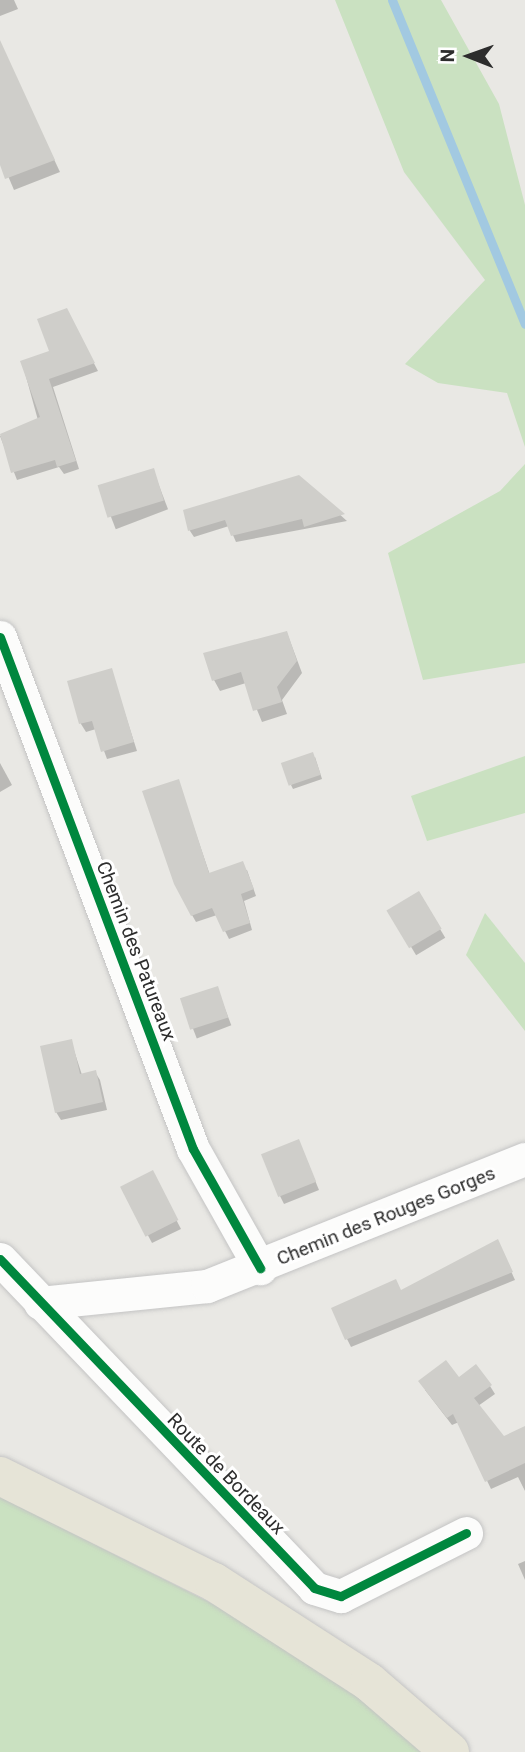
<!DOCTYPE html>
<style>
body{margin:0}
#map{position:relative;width:525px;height:1752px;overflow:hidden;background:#e9e8e4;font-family:Roboto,sans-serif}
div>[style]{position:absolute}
.green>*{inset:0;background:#cae1c1}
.shadow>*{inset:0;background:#0003;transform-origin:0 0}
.stream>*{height:9px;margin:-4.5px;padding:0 4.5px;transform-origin:4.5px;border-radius:4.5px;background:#a2c9e1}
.building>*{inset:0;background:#cfceca;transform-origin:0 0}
.roads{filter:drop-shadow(0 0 2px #c4c4c4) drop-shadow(0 0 2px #c4c4c4)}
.minor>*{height:33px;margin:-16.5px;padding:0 16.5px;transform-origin:16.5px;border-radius:16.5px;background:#fcfcfb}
.major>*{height:38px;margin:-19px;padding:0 19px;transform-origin:19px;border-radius:19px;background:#e6e4d7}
.cycleway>*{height:9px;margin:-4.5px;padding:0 4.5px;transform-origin:4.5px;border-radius:4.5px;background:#00873e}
span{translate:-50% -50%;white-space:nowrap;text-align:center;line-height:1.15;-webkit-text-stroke:6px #fff;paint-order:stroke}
.street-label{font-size:19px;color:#2d2d2d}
.north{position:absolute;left:434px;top:21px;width:70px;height:70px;-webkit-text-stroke:5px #fff;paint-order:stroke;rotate:271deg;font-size:19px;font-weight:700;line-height:28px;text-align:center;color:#2d2d2d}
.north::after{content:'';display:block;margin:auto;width:24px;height:32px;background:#2d2d2d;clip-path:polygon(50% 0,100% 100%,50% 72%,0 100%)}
</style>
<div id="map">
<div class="green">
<div style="clip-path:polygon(335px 0,441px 0,499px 104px,525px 205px,525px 447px,507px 393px,438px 383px,405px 364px,485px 280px,404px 172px)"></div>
<div style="clip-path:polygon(525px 464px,525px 663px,423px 680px,388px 553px,500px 491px)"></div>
<div style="clip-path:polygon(525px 756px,525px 813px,427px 841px,411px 796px)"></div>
<div style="clip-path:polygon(485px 913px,525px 963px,525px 1031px,466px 955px)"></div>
<div style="clip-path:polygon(0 1497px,217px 1606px,376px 1705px,423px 1752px,0 1752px)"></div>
</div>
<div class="shadow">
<div style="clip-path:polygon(0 0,14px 0,18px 9px,0 16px)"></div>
<div style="clip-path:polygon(0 86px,22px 91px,60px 172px,14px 190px,0 157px)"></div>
<div style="clip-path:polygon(66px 310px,98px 371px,53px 387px,79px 469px,64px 474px,59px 467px,17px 480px,0 436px,39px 424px,22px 362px,51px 352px)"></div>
<div style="left:153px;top:470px;width:42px;height:56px;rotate:69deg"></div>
<div style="clip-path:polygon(298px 477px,347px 521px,236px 542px,229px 526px,194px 537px,190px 531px,185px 511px)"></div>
<div style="clip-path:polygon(287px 633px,302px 673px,282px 700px,287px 714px,262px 722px,246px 683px,220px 691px,214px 680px)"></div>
<div style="clip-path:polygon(111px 670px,137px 751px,107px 759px,96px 729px,86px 732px,81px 724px,69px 682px)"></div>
<div style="clip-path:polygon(315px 757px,322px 779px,293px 789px,291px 785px)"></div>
<div style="clip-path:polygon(0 763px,12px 785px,0 792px)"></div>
<div style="clip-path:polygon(178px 781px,210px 875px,247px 870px,256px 896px,244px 901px,252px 930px,229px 939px,217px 915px,196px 922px,192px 915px)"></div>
<div style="left:419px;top:894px;width:51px;height:34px;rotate:59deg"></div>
<div style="left:217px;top:988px;width:40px;height:37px;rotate:69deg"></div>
<div style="clip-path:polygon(71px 1041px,82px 1075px,95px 1072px,100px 1080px,107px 1110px,61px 1120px,56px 1112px)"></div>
<div style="clip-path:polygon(302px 1149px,319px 1190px,284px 1204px,280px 1196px)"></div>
<div style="clip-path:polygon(156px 1181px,181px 1229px,152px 1243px,123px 1188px)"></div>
<div style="clip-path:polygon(501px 1249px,515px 1280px,351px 1347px,347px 1339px,401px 1292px)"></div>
<div style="clip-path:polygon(459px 1379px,490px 1386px,495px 1394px,478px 1406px,504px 1438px,525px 1428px,525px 1491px,518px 1477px,491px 1489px,459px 1422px,452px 1425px,425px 1390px)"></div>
<div style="clip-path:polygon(525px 1561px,525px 1580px,518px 1564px)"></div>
</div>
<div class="stream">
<div style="left:392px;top:0;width:350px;rotate:67.7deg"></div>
</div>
<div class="building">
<div style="clip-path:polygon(0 40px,55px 160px,5px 179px,0 165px)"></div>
<div style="clip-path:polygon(67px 308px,95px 363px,49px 379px,76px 461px,57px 467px,55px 460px,11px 473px,0 434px,40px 417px,20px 361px,49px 351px,37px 319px)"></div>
<div style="left:154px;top:468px;width:34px;height:59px;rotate:73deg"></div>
<div style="clip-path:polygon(299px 475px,345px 514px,304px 527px,302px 519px,231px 536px,225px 520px,188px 531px,183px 510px)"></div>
<div style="clip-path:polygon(287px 631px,297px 661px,277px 687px,282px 702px,253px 711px,241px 672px,212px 681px,203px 653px)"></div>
<div style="clip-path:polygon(112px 668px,134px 742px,101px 752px,92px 721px,79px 724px,67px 681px)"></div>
<div style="left:313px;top:752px;width:24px;height:34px;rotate:71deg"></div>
<div style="clip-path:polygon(179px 779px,209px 873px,243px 861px,254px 889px,241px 894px,250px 923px,223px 932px,212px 908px,191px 916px,174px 884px,142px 791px)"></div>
<div style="left:419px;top:891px;width:44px;height:38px;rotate:59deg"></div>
<div style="left:218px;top:986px;width:33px;height:40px;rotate:72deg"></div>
<div style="clip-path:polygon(72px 1039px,80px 1074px,96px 1070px,103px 1102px,55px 1113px,40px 1046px)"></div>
<div style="left:299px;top:1139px;width:46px;height:41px;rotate:68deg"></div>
<div style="left:153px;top:1170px;width:56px;height:37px;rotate:63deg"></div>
<div style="clip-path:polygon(498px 1239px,513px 1272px,345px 1340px,331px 1308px,396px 1279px,401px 1290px)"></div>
<div style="clip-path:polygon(446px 1360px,459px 1377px,476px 1364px,492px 1385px,474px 1398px,504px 1436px,525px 1426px,525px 1463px,485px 1482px,453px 1414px,447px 1418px,418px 1381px)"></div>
</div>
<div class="roads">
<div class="minor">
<div style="left:0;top:637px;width:547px;rotate:69.35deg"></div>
<div style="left:193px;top:1149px;width:137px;rotate:60.6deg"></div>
<div style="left:0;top:1259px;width:455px;rotate:46.3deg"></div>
<div style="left:314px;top:1588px;width:28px;rotate:17deg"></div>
<div style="left:341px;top:1596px;width:140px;rotate:-26.7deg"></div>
<div style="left:40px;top:1303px;width:168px;rotate:-5.8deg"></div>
<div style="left:207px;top:1286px;width:342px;rotate:-21.8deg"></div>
</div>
<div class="major">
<div style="left:0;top:1476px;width:239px;rotate:26.4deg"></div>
<div style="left:214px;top:1582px;width:184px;rotate:32.8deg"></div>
<div style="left:369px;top:1682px;width:107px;rotate:40.8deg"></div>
</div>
</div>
<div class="cycleway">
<div style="left:0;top:637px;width:547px;rotate:69.35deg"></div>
<div style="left:193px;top:1149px;width:137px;rotate:60.6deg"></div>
<div style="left:0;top:1259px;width:455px;rotate:46.3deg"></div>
<div style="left:314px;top:1588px;width:28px;rotate:17deg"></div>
<div style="left:341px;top:1596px;width:140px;rotate:-26.7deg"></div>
</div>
<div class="street-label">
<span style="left:136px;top:951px;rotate:69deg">Chemin des Patureaux</span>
<span style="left:386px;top:1216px;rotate:-22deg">Chemin des Rouges Gorges</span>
<span style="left:226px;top:1474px;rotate:46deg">Route de Bordeaux</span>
</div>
<div class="north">N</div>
</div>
